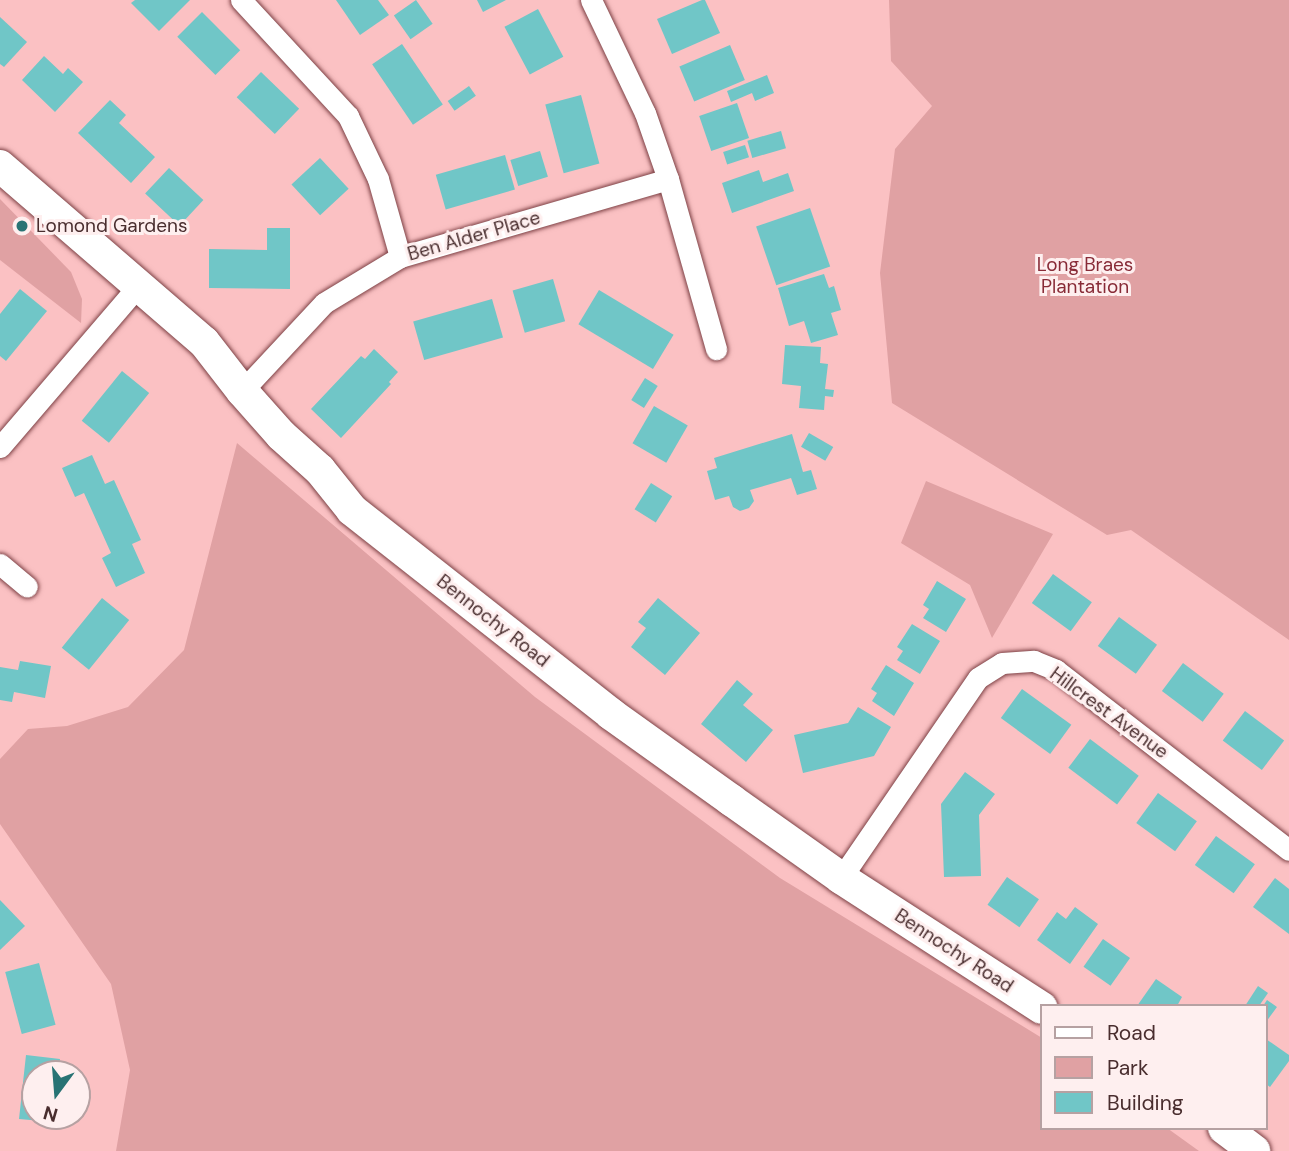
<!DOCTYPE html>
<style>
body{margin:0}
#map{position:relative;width:1289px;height:1151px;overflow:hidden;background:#fbc1c3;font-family:"DM Sans",sans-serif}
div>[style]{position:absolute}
.green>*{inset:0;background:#e0a1a3}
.building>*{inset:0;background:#70c6c7;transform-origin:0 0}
.roads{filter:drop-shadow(0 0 2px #7d4145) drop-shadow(0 0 2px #7d4145)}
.street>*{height:21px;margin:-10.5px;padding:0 10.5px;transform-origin:10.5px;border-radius:10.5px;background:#fff}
.secondary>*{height:32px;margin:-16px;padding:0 16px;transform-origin:16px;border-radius:16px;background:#fff}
.dots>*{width:19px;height:19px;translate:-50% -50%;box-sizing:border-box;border:4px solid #feefef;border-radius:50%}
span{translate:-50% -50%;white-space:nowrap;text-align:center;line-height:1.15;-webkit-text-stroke:6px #feefef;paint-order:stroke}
.poi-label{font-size:19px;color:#492d2e}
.left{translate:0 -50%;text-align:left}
.street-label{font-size:19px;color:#492d2e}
.park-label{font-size:19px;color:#882b37}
.legend{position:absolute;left:1040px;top:1004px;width:228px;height:126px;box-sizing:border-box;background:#feefef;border:2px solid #b6a1a2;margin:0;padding:9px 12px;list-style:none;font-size:21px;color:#492d2e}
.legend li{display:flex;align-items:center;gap:14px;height:35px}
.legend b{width:35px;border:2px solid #b6a1a2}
.north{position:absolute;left:21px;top:1060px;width:70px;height:70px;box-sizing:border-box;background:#feefef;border:2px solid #b6a1a2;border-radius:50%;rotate:196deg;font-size:19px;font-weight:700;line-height:28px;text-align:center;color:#492d2e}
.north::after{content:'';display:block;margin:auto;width:24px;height:32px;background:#287374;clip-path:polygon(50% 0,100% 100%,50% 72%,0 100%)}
</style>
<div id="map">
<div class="green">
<div style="clip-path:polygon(889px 0,1289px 0,1289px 640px,1131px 530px,1107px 535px,892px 403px,880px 273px,895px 149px,932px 106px,891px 61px)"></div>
<div style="clip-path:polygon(0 199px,71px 272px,82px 299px,81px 323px,0 260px)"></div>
<div style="clip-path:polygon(237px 443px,535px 697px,780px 878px,1042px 1038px,1042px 1128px,1167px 1128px,1199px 1151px,116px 1151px,130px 1070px,111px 984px,0 824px,0 759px,28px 729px,67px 726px,128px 707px,184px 650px)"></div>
<div style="clip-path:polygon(926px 481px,1053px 534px,992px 638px,970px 585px,901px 543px)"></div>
</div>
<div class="building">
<div style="clip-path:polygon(135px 0,190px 0,159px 31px,131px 3px)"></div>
<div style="clip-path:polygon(336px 0,378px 0,389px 15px,360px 35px)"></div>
<div style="left:416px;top:0;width:29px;height:27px;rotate:55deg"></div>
<div style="clip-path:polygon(477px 0,506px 0,483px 12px)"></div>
<div style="clip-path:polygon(702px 0,705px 0,720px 33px,672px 54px,657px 19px)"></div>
<div style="left:538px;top:9px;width:54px;height:38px;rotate:62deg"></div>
<div style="left:202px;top:12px;width:54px;height:35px;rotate:45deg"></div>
<div style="clip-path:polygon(0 17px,27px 42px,4px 67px,0 64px)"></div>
<div style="left:402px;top:44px;width:73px;height:36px;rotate:56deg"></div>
<div style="left:730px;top:45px;width:38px;height:55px;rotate:67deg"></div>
<div style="clip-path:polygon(44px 56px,63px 74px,68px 68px,83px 82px,55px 112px,22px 80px)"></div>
<div style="left:261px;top:72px;width:53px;height:35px;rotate:44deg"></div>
<div style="clip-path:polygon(767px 75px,774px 93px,755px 101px,752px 93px,731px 102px,727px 91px)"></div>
<div style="left:469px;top:86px;width:12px;height:26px;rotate:55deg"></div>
<div style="left:581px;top:95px;width:71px;height:37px;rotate:75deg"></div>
<div style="clip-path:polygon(110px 100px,126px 115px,119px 123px,155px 157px,131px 183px,78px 133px)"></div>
<div style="left:737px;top:103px;width:37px;height:40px;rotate:71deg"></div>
<div style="left:781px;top:131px;width:18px;height:35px;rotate:74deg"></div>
<div style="left:745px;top:145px;width:13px;height:23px;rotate:72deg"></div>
<div style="left:540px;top:151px;width:27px;height:31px;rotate:73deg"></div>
<div style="left:505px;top:155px;width:36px;height:72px;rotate:74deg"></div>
<div style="left:320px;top:158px;width:42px;height:39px;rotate:47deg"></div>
<div style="left:169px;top:168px;width:47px;height:35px;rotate:43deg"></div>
<div style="clip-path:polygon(759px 170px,763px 182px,788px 173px,794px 191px,732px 213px,722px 183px)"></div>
<div style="left:810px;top:208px;width:62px;height:57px;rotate:71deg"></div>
<div style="clip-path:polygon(267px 228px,290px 228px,290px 289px,209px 288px,209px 249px,267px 250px)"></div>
<div style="clip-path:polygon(824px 274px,829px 288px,834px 286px,841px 310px,831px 313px,838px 335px,811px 343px,804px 321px,789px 326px,778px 288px)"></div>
<div style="left:553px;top:279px;width:44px;height:42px;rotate:74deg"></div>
<div style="clip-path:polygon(20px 289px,47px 311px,6px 361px,0 356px,0 314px)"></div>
<div style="left:599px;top:290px;width:87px;height:40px;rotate:31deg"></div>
<div style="left:492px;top:299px;width:40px;height:82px;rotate:74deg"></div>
<div style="clip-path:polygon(785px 345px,821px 347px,820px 363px,828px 364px,825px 389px,834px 390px,833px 397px,825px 396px,824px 410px,799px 408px,801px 386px,782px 384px)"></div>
<div style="clip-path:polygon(374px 349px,398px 372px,389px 382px,391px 384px,341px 438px,311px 409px,361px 356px,365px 359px)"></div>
<div style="left:122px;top:371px;width:35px;height:64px;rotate:39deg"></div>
<div style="left:645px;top:378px;width:15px;height:26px;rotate:32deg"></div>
<div style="left:654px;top:406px;width:39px;height:43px;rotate:30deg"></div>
<div style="left:809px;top:433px;width:28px;height:16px;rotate:30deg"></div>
<div style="clip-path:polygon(792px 434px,803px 472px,811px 470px,817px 489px,797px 495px,791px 478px,750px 490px,754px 501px,749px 508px,740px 511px,733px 507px,729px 496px,715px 500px,707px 471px,717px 468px,714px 458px)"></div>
<div style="clip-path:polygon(92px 455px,105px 484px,114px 480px,141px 540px,132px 544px,145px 573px,116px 587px,102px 558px,111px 553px,84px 493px,75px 497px,62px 468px)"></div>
<div style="left:651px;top:483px;width:25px;height:31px;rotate:32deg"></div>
<div style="left:1053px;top:574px;width:48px;height:36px;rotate:36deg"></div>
<div style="clip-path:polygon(937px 581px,966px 599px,946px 632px,923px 618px,929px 609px,923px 605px)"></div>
<div style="left:102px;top:598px;width:35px;height:64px;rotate:39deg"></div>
<div style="clip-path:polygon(658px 598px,700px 633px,665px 675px,631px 647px,646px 628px,638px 622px)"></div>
<div style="left:1119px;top:617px;width:47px;height:36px;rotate:36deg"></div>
<div style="clip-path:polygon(912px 624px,940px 641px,920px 674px,897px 660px,903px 651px,897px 647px)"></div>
<div style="clip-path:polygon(20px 661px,51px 666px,45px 698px,14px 692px,12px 702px,0 700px,0 667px,18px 670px)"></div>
<div style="left:1183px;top:663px;width:51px;height:35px;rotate:37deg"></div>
<div style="clip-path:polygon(886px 665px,914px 683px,894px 716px,872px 701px,877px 693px,871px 689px)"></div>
<div style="clip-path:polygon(737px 680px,753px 694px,743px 705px,773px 730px,746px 762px,701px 724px)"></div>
<div style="left:1022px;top:689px;width:61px;height:36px;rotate:36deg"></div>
<div style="clip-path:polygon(858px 707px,891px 727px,874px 756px,803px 773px,794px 735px,848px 723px)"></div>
<div style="left:1245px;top:711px;width:49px;height:37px;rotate:37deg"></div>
<div style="left:1090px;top:739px;width:61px;height:36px;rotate:37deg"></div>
<div style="clip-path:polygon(965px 772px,995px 794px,979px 815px,981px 876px,944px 877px,941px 804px)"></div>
<div style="left:1158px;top:793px;width:48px;height:37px;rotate:36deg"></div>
<div style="left:1216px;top:836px;width:48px;height:36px;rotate:36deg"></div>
<div style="left:1007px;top:877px;width:39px;height:34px;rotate:35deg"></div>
<div style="clip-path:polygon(1275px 878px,1289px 889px,1289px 934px,1253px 907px)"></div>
<div style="clip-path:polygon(0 900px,25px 926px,0 950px)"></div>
<div style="clip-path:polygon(1075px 907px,1098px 924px,1070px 964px,1037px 940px,1057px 912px,1066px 919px)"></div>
<div style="left:1103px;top:939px;width:33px;height:34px;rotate:35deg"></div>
<div style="left:39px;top:963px;width:64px;height:35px;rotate:75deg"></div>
<div style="clip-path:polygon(1156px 979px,1182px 997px,1177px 1006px,1137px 1006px)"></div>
<div style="clip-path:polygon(1258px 986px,1268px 993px,1259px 1006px,1245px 1006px)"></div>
<div style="clip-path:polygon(1267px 1000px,1277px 1007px,1266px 1022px,1266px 1006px,1263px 1006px)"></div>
<div style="clip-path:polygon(1266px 1039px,1289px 1055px,1289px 1061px,1270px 1087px,1266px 1084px)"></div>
<div style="clip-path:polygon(26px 1055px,60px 1059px,58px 1074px,35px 1074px,35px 1116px,54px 1116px,53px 1122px,19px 1119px)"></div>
</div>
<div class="roads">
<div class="street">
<div style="left:241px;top:0;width:158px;rotate:47.3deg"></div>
<div style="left:348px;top:116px;width:70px;rotate:64.5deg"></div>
<div style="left:378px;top:179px;width:81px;rotate:74.2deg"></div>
<div style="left:591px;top:0;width:125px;rotate:64.5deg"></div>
<div style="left:645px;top:113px;width:70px;rotate:70.8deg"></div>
<div style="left:668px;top:179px;width:177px;rotate:74.2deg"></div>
<div style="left:242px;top:391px;width:120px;rotate:-47deg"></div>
<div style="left:324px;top:303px;width:89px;rotate:-31.2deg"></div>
<div style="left:400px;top:257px;width:279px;rotate:-16.2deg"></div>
<div style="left:0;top:447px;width:213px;rotate:-49.4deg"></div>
<div style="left:0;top:564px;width:35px;rotate:40deg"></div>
<div style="left:841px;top:878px;width:242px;rotate:-55.6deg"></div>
<div style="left:978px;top:678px;width:28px;rotate:-32deg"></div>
<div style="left:1002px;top:663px;width:32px;rotate:-4deg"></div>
<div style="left:1034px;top:661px;width:24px;rotate:22deg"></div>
<div style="left:1056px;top:670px;width:294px;rotate:37.7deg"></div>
</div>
<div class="secondary">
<div style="left:0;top:166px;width:269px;rotate:40.8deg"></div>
<div style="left:204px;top:342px;width:62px;rotate:52.2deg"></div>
<div style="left:242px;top:391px;width:59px;rotate:48.4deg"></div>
<div style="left:281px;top:435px;width:52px;rotate:41.9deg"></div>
<div style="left:320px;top:470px;width:51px;rotate:51.3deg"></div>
<div style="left:352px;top:510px;width:330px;rotate:38.2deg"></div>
<div style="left:611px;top:714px;width:148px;rotate:35.6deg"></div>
<div style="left:731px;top:800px;width:135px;rotate:35.3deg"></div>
<div style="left:841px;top:878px;width:239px;rotate:32.9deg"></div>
<div style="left:1224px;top:1128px;width:38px;rotate:37deg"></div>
</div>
</div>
<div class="dots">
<div style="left:22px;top:226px;background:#287374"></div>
</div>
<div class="poi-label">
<span class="left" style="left:36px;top:226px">Lomond Gardens</span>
</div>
<div class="street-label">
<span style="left:474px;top:236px;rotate:-16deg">Ben Alder Place</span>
<span style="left:493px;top:621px;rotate:38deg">Bennochy Road</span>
<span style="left:1109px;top:713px;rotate:36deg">Hillcrest Avenue</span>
<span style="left:954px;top:951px;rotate:33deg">Bennochy Road</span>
</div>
<div class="park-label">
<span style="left:1085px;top:276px">Long Braes<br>Plantation</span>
</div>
<ul class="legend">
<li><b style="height:9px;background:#fff"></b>Road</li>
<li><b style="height:19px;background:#e0a1a3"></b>Park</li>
<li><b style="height:19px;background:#70c6c7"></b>Building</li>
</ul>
<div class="north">N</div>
</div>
